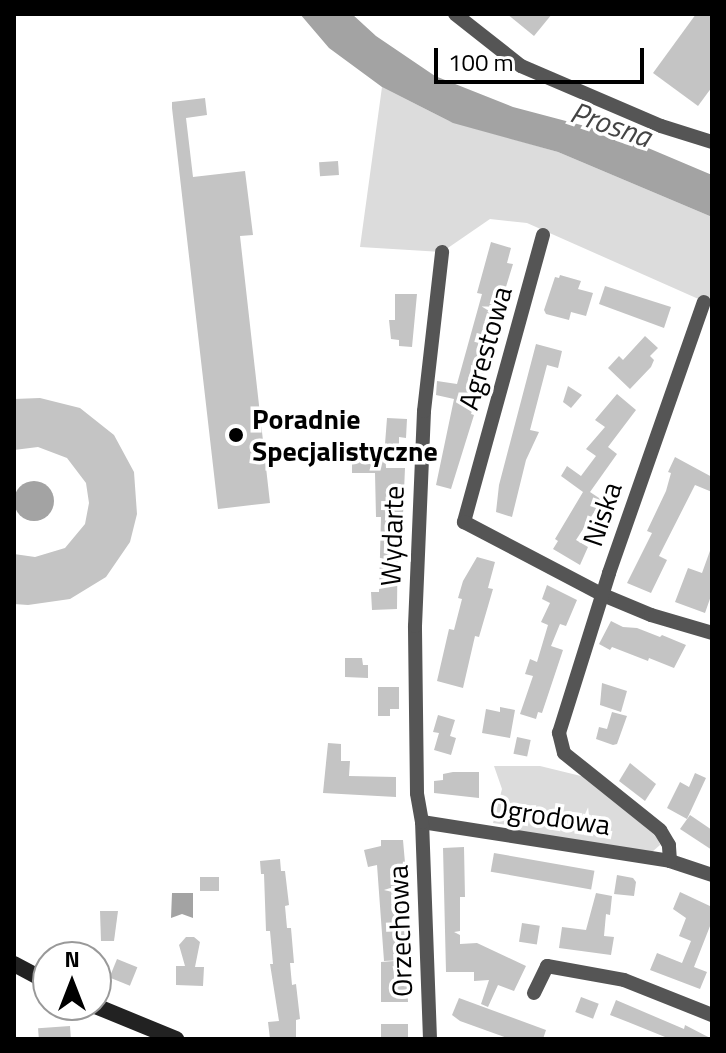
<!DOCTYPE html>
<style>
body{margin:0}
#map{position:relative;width:726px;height:1053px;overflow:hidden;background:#fff;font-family:"Titillium Web",sans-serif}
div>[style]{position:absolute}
.green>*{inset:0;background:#dcdcdc}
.water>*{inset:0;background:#a3a3a3}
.round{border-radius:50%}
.building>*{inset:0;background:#c4c4c4;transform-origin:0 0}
.street>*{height:14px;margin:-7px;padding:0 7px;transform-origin:7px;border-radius:7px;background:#555}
.secondary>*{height:16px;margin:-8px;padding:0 8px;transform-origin:8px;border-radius:8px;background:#222}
.dots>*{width:22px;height:22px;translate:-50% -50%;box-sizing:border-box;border:4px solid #fff;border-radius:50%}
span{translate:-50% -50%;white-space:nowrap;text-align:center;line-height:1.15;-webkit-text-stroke:7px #fff;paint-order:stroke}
.street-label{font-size:28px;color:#000}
.poi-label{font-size:28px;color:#000;font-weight:700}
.left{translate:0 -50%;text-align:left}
.water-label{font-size:30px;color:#444;font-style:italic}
.frame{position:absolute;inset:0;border:16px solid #000;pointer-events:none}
.north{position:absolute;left:32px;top:941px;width:80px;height:80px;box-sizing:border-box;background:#fff;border:2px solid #999;border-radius:50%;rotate:0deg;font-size:22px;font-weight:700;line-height:32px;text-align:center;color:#000}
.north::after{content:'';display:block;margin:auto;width:28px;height:36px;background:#000;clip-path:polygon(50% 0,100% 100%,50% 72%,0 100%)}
.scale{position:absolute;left:434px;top:48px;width:210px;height:36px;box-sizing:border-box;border:4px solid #000;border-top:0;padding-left:10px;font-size:24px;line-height:28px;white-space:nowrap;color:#000;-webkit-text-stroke:6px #fff;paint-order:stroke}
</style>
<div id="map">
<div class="green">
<div style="clip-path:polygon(382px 87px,449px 121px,558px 152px,712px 217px,712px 305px,527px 223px,490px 219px,442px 252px,360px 247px)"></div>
<div style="clip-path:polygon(494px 766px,540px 766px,585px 777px,656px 834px,660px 845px,652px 852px,508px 830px,508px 825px,493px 823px,502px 789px)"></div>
</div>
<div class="water">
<div style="clip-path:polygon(300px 14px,352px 14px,376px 36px,435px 76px,513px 107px,615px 134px,712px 175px,712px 217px,558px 152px,453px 123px,382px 87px,329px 48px)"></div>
<div class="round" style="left:14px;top:481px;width:40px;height:40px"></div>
<div style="clip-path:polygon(172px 893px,193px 893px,193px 918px,182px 914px,171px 918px)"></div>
</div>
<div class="building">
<div style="clip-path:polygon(507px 14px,552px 14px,534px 36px)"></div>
<div style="clip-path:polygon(696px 14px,712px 14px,712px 87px,698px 106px,653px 73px)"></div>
<div style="clip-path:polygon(205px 98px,207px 115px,186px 118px,193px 177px,245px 171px,253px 235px,240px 236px,270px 503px,218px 509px,172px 108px,172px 102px)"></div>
<div style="left:338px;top:161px;width:14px;height:19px;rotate:86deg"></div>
<div style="clip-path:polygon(491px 242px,511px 248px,507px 263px,513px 264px,483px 362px,484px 372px,471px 414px,474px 415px,451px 489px,436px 485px,454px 399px,436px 395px,437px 381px,457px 384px,482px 294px,477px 293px)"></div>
<div style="clip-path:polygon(560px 275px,581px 281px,578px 289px,593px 293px,586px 316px,571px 312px,569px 320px,546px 314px,544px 310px,555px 277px,559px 278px)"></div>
<div style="clip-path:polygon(605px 286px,671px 307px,664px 328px,599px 304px)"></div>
<div style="clip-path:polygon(395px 294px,417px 294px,412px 347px,399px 346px,399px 340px,391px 339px,389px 320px,395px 320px)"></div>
<div style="clip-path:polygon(645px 336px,658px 348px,650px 356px,654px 360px,651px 367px,630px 389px,608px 368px,619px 356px,623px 360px)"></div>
<div style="clip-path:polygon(536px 344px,562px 351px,558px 368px,547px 365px,530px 430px,539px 432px,526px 460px,512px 517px,496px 512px,499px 485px)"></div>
<div style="clip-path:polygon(568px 386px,582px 395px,571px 408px,563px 402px)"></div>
<div style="clip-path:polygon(617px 394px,636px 410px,608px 447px,617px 454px,590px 492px,602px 500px,576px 540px,588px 547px,580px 565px,553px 549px,558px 541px,555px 539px,583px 492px,561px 476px,567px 466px,581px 476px,596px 456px,586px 449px,605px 427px,595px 420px)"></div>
<div style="clip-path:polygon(40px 398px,80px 408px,114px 435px,134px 472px,137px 514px,130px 542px,106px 577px,70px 599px,28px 605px,14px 604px,14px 554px,35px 557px,65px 548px,85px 524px,89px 503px,86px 483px,67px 458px,38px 447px,14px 450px,14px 399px)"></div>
<div style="clip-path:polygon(387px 418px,407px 419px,406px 438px,399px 437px,399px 444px,385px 444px)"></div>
<div style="clip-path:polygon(385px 446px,386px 468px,405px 468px,403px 515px,398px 515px,397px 609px,372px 610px,371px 592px,379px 592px,381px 517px,376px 517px,375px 473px,352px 473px,352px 460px,360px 460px,360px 448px)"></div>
<div style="clip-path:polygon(675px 457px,712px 477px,712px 492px,695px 485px,659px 556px,667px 560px,651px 593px,627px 583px,652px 533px,647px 531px,666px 491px,671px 473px,668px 472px)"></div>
<div style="clip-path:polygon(711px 548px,712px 593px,705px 613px,675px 602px,688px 568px,702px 573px)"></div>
<div style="clip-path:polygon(477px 557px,495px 562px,488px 588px,493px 589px,479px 637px,475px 636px,463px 688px,437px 681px,449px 629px,454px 630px,462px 599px,458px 598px,463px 581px)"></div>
<div style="clip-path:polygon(547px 585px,577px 600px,566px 626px,560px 624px,551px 646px,563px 650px,542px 713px,538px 712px,536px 719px,520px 714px,533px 676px,525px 674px,530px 659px,537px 662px,548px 625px,541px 622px,550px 603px,542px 599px)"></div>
<div style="clip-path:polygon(611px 621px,623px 627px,637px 628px,660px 637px,662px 635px,686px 645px,674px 668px,649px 658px,648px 661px,612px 647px,610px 650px,599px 644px)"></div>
<div style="clip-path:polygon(345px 658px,362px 658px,363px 665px,368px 665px,368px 678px,345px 677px)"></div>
<div style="clip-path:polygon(602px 683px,627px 691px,621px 712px,600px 705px)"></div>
<div style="clip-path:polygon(378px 687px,399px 687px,399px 709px,390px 709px,390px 716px,378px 716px)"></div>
<div style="clip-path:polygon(500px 707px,515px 710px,510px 738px,482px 733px,486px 709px,500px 712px)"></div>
<div style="clip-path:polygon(612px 712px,627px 716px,617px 744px,613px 745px,596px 739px,599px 727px,607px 729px)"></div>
<div style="clip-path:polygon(438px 715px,455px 720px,450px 736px,456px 738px,451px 755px,434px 750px,439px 733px,433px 732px)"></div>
<div style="left:517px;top:737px;width:14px;height:17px;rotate:12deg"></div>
<div style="clip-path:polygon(328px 743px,341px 744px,341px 761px,350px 761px,349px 776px,396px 777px,396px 797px,323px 793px)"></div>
<div style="clip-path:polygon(630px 763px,656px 784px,645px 801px,619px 781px)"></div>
<div style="clip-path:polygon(453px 772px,479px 772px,479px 798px,434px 793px,434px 781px,443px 780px,443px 774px)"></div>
<div style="clip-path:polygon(695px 773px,706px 778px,687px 819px,667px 808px,680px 782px,689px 787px)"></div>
<div style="left:541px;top:810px;width:28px;height:13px;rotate:15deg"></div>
<div style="clip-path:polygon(690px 815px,712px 830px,712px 850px,680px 829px)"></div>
<div style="clip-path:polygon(381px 840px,403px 840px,407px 886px,403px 886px,401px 895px,406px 951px,401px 951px,402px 960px,384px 961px,377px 865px,368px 867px,364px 850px,381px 846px)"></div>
<div style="clip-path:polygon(464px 847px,465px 897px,460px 897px,460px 931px,454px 932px,460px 935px,460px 944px,477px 943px,526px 966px,514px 991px,498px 985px,488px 1007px,481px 1004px,489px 980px,474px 981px,474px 972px,446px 972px,443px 848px)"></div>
<div style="left:494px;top:853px;width:102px;height:19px;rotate:10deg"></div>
<div style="clip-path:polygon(280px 859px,281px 871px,285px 871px,289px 905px,285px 906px,287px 928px,291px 928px,294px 963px,290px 963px,292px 985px,296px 984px,300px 1019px,296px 1020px,296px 1039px,270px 1039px,268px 1022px,279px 1021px,270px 964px,273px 964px,270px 931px,266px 931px,264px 874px,261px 874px,260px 861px)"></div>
<div style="clip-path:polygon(617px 875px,633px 878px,636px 882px,634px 896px,614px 894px)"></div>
<div style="left:200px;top:877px;width:19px;height:14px"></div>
<div style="clip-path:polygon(680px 892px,712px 907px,712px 921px,694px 967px,707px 972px,700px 989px,650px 970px,657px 953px,682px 963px,691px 941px,679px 936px,686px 918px,673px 909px)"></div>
<div style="clip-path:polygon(596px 893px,612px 896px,610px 915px,606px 914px,604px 936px,614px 937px,611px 955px,559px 948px,562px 927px,586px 930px)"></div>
<div style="clip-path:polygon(100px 911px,118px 911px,114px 941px,101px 941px)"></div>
<div style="left:522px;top:923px;width:18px;height:19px;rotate:9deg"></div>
<div style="clip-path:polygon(186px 937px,194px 937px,200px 942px,195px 967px,204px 967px,203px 986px,176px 985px,176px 966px,185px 966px,179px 945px)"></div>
<div style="left:117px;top:959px;width:22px;height:20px;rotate:22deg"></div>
<div style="clip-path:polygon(394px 961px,396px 983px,407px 983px,408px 1002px,381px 1002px,381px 962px)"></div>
<div style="left:581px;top:997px;width:19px;height:16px;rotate:21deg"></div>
<div style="clip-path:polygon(459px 998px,546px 1030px,543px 1039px,510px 1039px,460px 1021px,452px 1015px)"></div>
<div style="clip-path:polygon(616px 1000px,684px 1029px,685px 1025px,712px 1039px,670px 1039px,628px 1022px,610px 1015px)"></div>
<div style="left:381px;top:1024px;width:27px;height:15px"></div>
<div style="left:70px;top:1026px;width:13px;height:32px;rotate:86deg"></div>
</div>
<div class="street">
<div style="left:455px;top:14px;width:84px;rotate:38.2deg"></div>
<div style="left:521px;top:66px;width:152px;rotate:23.2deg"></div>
<div style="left:661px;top:126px;width:53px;rotate:17.4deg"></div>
<div style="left:543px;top:235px;width:298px;rotate:105.4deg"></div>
<div style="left:464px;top:522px;width:157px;rotate:27.7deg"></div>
<div style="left:603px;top:595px;width:52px;rotate:22.6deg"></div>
<div style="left:651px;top:615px;width:64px;rotate:16.4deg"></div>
<div style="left:422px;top:822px;width:251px;rotate:8.9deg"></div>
<div style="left:670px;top:861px;width:44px;rotate:18.4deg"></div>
<div style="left:670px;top:861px;width:16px;rotate:-94deg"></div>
<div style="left:669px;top:845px;width:17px;rotate:-121deg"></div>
<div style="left:660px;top:830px;width:123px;rotate:-141.3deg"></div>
<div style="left:564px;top:753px;width:21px;rotate:-104deg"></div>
<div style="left:559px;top:733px;width:168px;rotate:-72.6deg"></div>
<div style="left:609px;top:573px;width:287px;rotate:-70.7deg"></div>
<div style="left:534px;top:993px;width:30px;rotate:-64deg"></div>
<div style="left:547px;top:966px;width:78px;rotate:10.3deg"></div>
<div style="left:624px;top:980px;width:95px;rotate:21.7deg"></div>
<div style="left:430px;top:1039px;width:217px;rotate:-92.1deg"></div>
<div style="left:422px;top:822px;width:29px;rotate:-100deg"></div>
<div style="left:417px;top:793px;width:167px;rotate:-90.7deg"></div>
<div style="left:415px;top:626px;width:215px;rotate:-87.6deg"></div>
<div style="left:424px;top:411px;width:160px;rotate:-83.5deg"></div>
</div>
<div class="secondary">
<div style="left:14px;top:964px;width:38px;rotate:28deg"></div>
<div style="left:93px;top:1005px;width:90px;rotate:22.3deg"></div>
</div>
<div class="dots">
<div style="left:236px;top:435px;background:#000"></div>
</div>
<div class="street-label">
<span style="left:485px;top:348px;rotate:-74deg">Agrestowa</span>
<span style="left:602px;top:514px;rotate:-71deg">Niska</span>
<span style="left:392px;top:536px;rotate:-88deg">Wydarte</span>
<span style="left:550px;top:816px;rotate:9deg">Ogrodowa</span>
<span style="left:400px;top:931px;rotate:-92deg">Orzechowa</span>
</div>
<div class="poi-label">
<span class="left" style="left:252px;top:435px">Poradnie<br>Specjalistyczne</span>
</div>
<div class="water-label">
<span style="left:611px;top:124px;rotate:19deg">Prosna</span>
</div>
<div class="frame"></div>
<div class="north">N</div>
<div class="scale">100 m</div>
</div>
